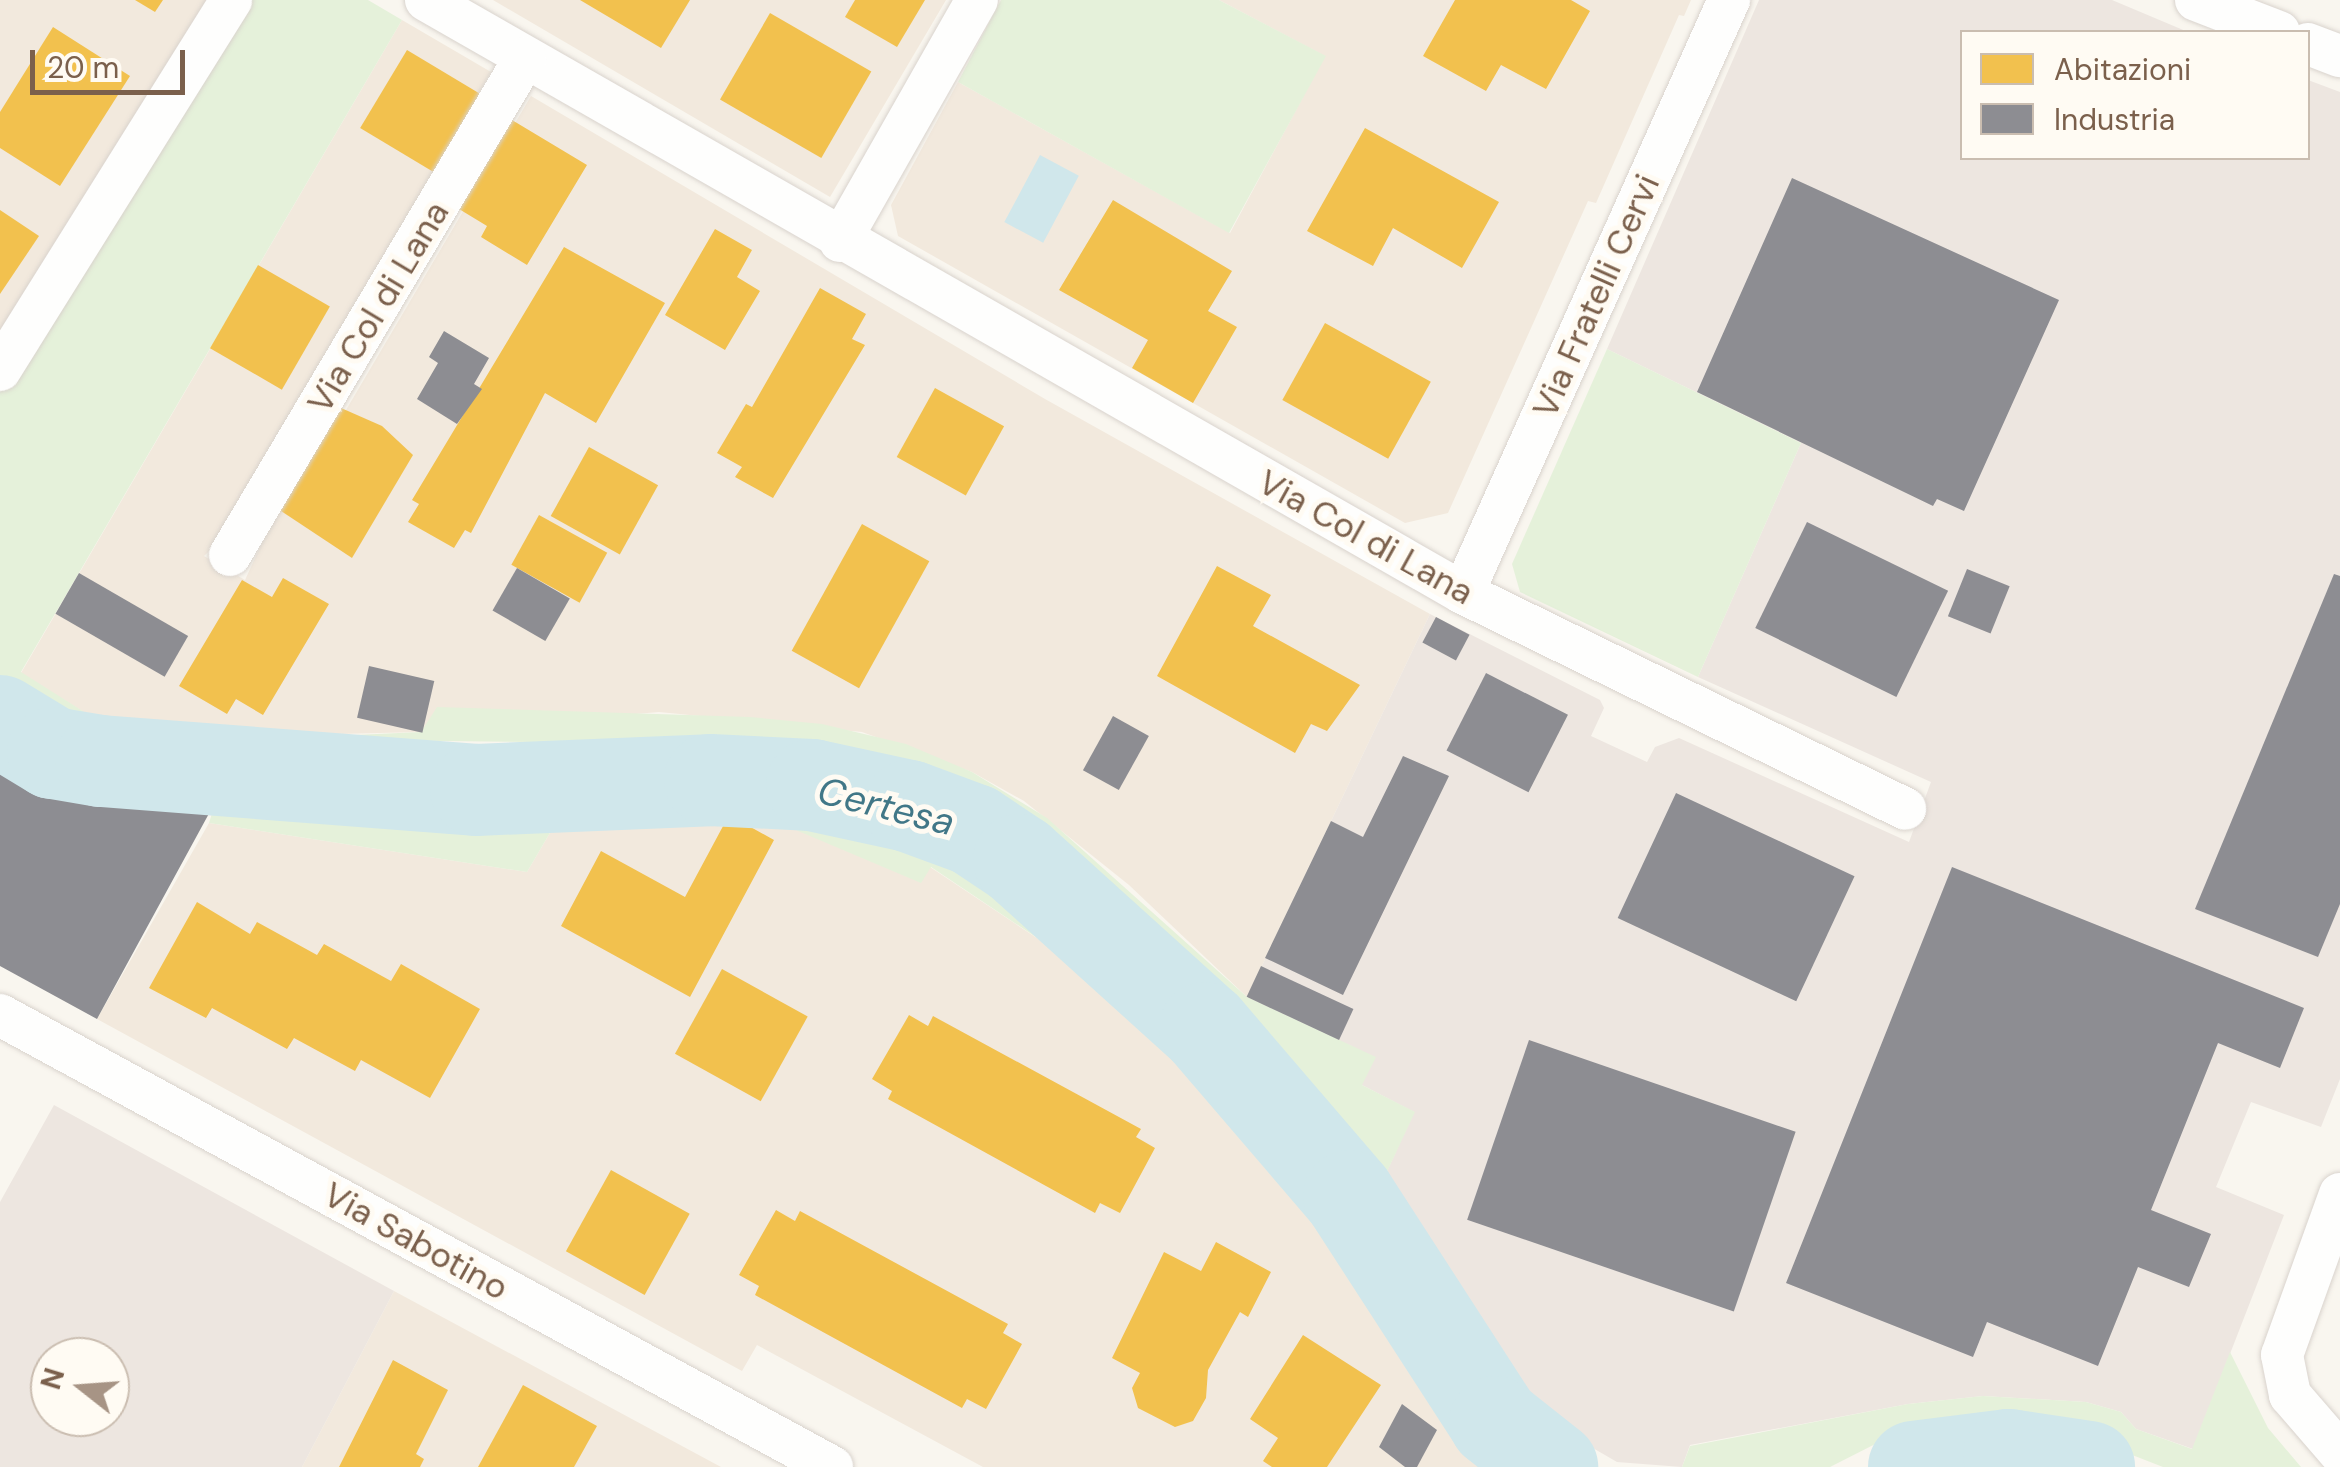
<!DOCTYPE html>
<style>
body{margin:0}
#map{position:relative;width:2340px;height:1467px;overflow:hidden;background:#f9f6ef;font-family:"DM Sans",sans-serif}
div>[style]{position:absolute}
.residential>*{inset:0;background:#f2e9dd}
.industrial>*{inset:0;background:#ede6e0}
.green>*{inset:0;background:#e5f1da}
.water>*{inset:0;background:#d0e7eb;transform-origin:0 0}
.homes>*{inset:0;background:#f2c14e;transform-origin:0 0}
.industry>*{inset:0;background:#8d8d92;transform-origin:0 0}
.river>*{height:92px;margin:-46px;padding:0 46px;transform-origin:46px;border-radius:46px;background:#d0e7eb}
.roads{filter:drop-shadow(0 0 2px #d9d3cd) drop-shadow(0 0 2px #d9d3cd)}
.minor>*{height:42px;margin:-21px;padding:0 21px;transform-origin:21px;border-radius:21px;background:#fefefd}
span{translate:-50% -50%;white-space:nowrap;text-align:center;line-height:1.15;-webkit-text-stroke:10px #fffbf3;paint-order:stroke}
.street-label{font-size:35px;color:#7b604c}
.water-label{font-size:38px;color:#417787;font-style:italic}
.legend{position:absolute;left:1960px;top:30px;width:350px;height:130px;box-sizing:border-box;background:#fffbf3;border:2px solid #cabdb0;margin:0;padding:12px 18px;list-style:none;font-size:30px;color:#7b604c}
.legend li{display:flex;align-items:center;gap:20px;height:50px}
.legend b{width:50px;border:2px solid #cabdb0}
.north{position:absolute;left:30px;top:1337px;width:100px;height:100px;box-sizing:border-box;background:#fffbf3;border:2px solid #cabdb0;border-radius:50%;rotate:287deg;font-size:28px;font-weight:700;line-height:40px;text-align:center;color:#7b604c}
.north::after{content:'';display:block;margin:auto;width:35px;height:45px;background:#a79485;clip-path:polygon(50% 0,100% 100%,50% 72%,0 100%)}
.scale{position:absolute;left:30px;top:50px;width:155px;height:45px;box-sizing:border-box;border:5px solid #7b604c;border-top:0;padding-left:12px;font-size:30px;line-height:35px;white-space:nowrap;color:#7b604c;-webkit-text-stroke:8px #fffbf3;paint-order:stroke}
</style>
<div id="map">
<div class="residential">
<div style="clip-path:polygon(0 0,213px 0,0 341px)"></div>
<div style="clip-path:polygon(493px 0,946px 0,830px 197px)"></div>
<div style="clip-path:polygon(1219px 0,1691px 0,1684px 16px,1679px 15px,1596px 203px,1588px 201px,1448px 513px,1405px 523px,898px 236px,891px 205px,958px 82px,1230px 233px,1325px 56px)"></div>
<div style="clip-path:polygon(402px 20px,491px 72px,229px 532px,204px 556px,245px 580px,277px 510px,346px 410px,531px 96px,1045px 399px,1430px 614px,1247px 997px,1129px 885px,1024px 801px,972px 772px,862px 732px,659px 712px,421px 732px,127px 739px,21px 673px)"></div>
<div style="clip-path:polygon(741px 804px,791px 811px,784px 824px,920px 882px,930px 867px,1106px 984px,1270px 1160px,1441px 1398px,1502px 1467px,983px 1467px,757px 1345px,742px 1371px,97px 1019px,209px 823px,527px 872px,554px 826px,631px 811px,738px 810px)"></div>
<div style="clip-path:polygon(394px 1291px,721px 1467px,302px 1467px)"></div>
</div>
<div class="industrial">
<div style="clip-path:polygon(1759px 0,2112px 0,2188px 32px,1962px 32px,1962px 158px,2308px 158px,2308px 80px,2340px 92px,2340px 1079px,2321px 1127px,2251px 1102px,2216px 1187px,2284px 1215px,2193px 1449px,2136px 1429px,2121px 1412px,2086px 1402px,1983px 1396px,1908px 1404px,1690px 1445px,1682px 1467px,1617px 1462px,1560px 1429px,1517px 1391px,1377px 1193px,1414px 1112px,1362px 1085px,1247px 997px,1430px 614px,1600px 700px,1604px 708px,1591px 736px,1647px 762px,1655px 747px,1679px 738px,1909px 842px,1931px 782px,1698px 677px,1801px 443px,1607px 349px)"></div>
<div style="clip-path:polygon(evenodd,54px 1105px,394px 1291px,302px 1467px,0 1467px,0 1202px,54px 1105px,110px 1357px,110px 1417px,50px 1417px,50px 1357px,110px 1357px)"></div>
</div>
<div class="green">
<div style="clip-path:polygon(245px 0,368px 0,402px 20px,21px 672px,127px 739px,74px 733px,0 693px,0 392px)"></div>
<div style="clip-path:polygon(1001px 0,1219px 0,1326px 56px,1229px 233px,958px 82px)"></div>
<div style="clip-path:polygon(1607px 349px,1801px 443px,1698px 677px,1520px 592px,1512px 564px)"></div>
<div style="clip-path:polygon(437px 707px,750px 717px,822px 724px,906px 744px,972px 772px,1047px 818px,1247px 997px,1376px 1057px,1362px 1085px,1415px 1112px,1377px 1193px,1315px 1105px,1255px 1039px,1058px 863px,995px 814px,904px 778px,714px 744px,267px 739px,421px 732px)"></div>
<div style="clip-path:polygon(0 748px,38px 770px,93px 784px,169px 790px,457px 824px,554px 826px,527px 872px,209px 823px,217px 797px,124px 797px,35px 779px,0 761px)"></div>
<div style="clip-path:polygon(791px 811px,911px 832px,954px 849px,1106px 984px,931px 867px,921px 883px,784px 825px)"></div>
<div style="clip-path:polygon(2230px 1352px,2268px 1428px,2301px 1467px,2163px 1467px,2081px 1435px,1990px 1426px,1895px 1434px,1830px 1467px,1682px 1467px,1690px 1446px,1908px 1404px,1983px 1396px,2086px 1402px,2121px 1412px,2136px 1429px,2192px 1449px)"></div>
</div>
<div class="water">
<div style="left:1040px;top:155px;width:44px;height:76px;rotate:28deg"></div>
</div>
<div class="homes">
<div style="clip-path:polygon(135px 0,163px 0,155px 12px)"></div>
<div style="clip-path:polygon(580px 0,690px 0,661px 48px)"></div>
<div style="clip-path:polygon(855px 0,925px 0,897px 47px,845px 17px)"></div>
<div style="clip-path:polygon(1455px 0,1571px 0,1590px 11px,1546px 89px,1501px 65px,1486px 91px,1423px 56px)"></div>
<div style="left:770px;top:13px;width:117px;height:100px;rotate:30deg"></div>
<div style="clip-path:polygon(53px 27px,130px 76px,60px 186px,0 148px,0 112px)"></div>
<div style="left:407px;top:50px;width:89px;height:91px;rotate:31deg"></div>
<div style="clip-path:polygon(512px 120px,587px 165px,527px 265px,481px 237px,487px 226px,459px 209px)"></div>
<div style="clip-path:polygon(1365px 128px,1499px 202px,1462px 268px,1393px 228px,1373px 266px,1307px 231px)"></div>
<div style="clip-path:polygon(1113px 200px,1232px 271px,1208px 311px,1237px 327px,1193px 403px,1132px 368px,1148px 340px,1059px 290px)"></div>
<div style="clip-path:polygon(0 210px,39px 236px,0 294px)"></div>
<div style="clip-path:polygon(715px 229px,752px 250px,737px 277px,760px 291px,725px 350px,665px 315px)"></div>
<div style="clip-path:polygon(564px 247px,665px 303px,596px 423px,545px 393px,471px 533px,465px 530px,454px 548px,408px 522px,419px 504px,412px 500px)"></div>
<div style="left:258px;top:265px;width:83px;height:96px;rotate:30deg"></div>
<div style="clip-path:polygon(820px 288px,866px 314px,852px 339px,865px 345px,773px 498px,735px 477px,742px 467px,717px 453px,746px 404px,752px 407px)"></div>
<div style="left:1325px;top:323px;width:121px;height:88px;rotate:29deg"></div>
<div style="left:935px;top:388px;width:79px;height:79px;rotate:29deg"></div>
<div style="clip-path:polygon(332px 404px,382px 426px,413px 455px,352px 558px,272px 505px)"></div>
<div style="left:589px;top:447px;width:79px;height:79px;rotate:29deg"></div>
<div style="left:539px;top:515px;width:78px;height:57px;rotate:29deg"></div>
<div style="left:862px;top:524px;width:77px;height:145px;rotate:29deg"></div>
<div style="clip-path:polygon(1217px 566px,1271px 595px,1253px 626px,1360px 685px,1327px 731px,1311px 724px,1295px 753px,1157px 676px)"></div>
<div style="clip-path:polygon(283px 578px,329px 604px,263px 715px,236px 699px,227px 714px,179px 686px,242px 580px,272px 597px)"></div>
<div style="clip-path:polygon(729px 815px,774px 840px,690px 997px,561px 926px,601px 851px,685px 897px)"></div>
<div style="clip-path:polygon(197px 902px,250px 934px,257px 922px,317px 955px,324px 944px,391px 981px,401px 964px,480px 1009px,430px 1098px,361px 1060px,355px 1071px,294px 1038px,287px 1049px,212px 1008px,206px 1018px,149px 988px)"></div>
<div style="left:722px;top:969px;width:98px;height:97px;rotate:29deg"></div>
<div style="clip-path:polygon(909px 1015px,928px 1026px,933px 1016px,1141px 1129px,1136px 1137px,1155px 1148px,1120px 1213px,1100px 1203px,1095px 1213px,888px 1099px,892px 1091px,872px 1079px)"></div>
<div style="left:611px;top:1170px;width:90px;height:93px;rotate:29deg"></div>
<div style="clip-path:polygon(776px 1210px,795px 1221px,800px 1211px,1008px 1324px,1003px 1333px,1022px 1344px,986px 1409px,967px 1399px,962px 1408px,755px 1295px,759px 1286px,739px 1275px)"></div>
<div style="clip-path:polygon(1216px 1242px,1271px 1272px,1248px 1317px,1240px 1312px,1208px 1370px,1206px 1398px,1193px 1421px,1175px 1427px,1138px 1408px,1132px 1388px,1140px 1373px,1112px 1358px,1164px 1252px,1201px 1271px)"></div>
<div style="clip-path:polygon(1303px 1335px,1381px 1385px,1327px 1467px,1272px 1467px,1263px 1461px,1278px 1438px,1250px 1419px)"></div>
<div style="clip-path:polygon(393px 1360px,448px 1390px,416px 1454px,424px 1459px,420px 1467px,339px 1467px)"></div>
<div style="clip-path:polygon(523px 1385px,597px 1426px,574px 1467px,478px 1467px)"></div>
</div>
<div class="industry">
<div style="clip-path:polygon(1792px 178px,2059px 300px,1964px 511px,1937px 499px,1933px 506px,1697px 392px)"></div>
<div style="clip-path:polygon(444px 331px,489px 358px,474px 384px,482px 389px,457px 424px,417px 399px,438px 363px,429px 357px)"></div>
<div style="left:1807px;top:522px;width:157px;height:118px;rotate:26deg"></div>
<div style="left:517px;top:568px;width:61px;height:49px;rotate:30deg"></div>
<div style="left:1967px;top:569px;width:46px;height:51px;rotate:22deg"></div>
<div style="left:79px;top:573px;width:126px;height:47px;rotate:30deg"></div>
<div style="clip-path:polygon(2334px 574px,2340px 576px,2340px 904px,2318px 957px,2195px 909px)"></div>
<div style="left:1436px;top:617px;width:38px;height:29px;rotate:28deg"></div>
<div style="left:369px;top:666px;width:67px;height:53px;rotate:13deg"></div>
<div style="left:1486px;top:673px;width:92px;height:87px;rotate:27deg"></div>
<div style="left:1113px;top:716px;width:41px;height:62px;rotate:29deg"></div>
<div style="clip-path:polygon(1403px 756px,1449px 776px,1343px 995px,1265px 958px,1331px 821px,1363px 837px)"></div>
<div style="clip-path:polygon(0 761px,35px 779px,124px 797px,218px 797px,97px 1019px,0 966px)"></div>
<div style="left:1676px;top:793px;width:197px;height:138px;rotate:25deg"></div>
<div style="clip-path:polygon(1952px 867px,2304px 1008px,2280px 1068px,2218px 1043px,2151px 1210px,2211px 1234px,2189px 1287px,2138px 1267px,2098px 1366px,1987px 1322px,1973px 1357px,1786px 1283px)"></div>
<div style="left:1261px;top:966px;width:102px;height:34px;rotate:25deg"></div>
<div style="left:1529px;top:1040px;width:282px;height:190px;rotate:19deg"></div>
<div style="clip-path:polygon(1402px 1404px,1437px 1430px,1417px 1467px,1405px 1467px,1379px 1447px)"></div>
</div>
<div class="river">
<div style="left:0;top:721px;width:62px;rotate:31.1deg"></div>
<div style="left:53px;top:753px;width:49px;rotate:9.5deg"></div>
<div style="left:101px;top:761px;width:376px;rotate:4.4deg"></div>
<div style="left:476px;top:790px;width:234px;rotate:-2.4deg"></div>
<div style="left:710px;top:780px;width:102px;rotate:2.8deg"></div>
<div style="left:812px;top:785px;width:99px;rotate:12.2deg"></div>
<div style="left:909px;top:806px;width:69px;rotate:20.3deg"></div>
<div style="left:974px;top:830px;width:54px;rotate:33.7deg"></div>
<div style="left:1019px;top:860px;width:251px;rotate:42.1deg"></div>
<div style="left:1205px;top:1028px;width:221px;rotate:49.4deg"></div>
<div style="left:1349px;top:1196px;width:269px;rotate:57.1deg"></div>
<div style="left:1495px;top:1422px;width:73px;rotate:38.3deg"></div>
<div style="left:1914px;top:1467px;width:96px;rotate:-7.2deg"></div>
<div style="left:2009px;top:1455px;width:81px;rotate:8.5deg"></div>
</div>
<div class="roads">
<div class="minor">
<div style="left:426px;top:0;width:1195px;rotate:29.76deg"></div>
<div style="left:1463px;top:593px;width:492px;rotate:26deg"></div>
<div style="left:2196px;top:0;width:89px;rotate:21.1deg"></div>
<div style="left:2308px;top:44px;width:34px;rotate:21deg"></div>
<div style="left:840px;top:241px;width:277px;rotate:-60.4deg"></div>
<div style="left:0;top:370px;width:436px;rotate:-58deg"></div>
<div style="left:230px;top:555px;width:578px;rotate:-59.31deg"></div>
<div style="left:1463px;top:593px;width:650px;rotate:-65.84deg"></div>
<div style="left:0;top:1015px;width:947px;rotate:28.51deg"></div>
<div style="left:2340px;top:1194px;width:171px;rotate:109.8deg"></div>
<div style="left:2282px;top:1355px;width:41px;rotate:78.7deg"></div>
<div style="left:2290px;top:1395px;width:77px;rotate:49.2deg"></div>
</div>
</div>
<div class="street-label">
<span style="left:1596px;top:296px;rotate:-66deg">Via Fratelli Cervi</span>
<span style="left:378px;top:307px;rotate:-59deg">Via Col di Lana</span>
<span style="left:1366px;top:537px;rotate:29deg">Via Col di Lana</span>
<span style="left:416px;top:1241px;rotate:29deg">Via Sabotino</span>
</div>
<div class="water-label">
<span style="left:886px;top:807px;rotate:14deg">Certesa</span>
</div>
<ul class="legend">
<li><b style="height:28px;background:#f2c14e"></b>Abitazioni</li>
<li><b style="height:28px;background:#8d8d92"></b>Industria</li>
</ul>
<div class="north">N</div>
<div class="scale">20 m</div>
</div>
